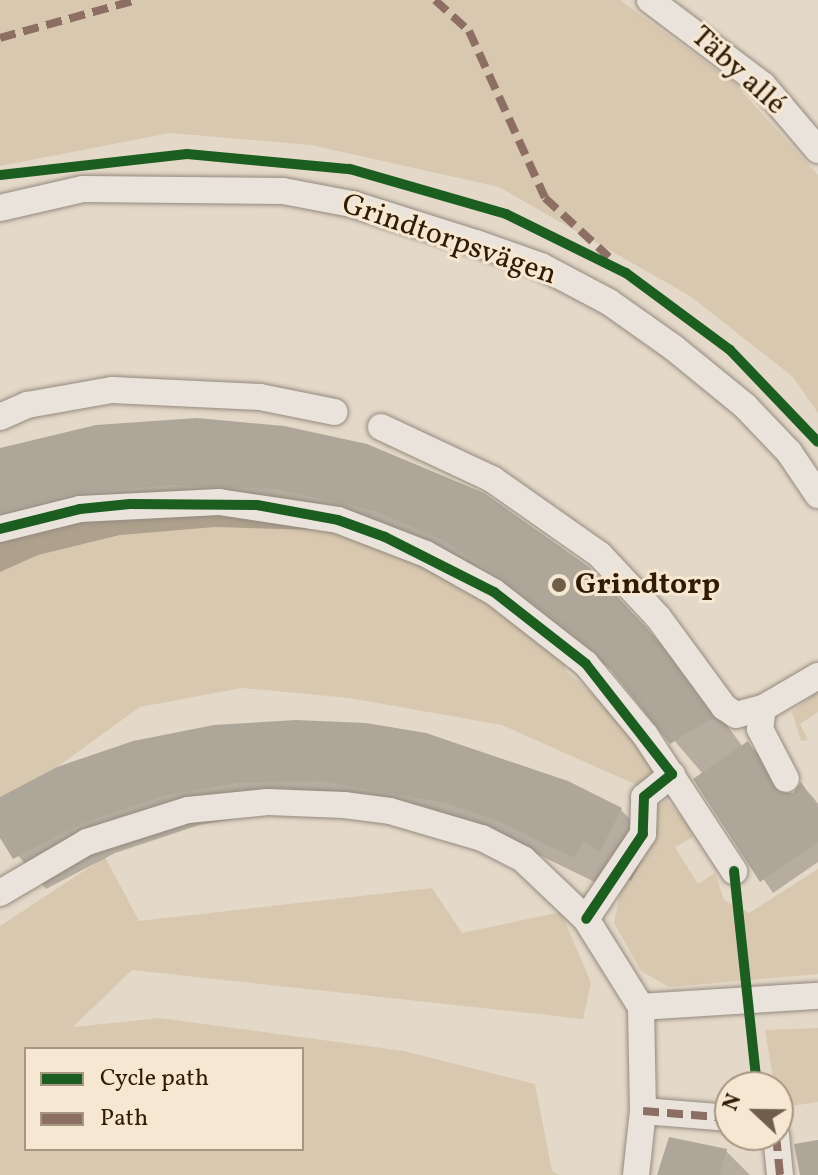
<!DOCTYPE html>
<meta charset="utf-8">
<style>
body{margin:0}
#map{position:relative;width:818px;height:1175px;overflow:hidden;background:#e4d8c8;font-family:Vollkorn,serif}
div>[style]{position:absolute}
.green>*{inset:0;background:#d9c8b0}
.shadow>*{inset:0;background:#0003}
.building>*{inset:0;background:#afa69a}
.roads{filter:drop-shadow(0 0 2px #938a7e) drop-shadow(0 0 2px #938a7e)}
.minor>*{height:26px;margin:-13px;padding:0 13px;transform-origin:13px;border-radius:13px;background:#eae3db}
.quiet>*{height:8px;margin-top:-4px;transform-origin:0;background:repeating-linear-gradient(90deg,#8d6e63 0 16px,transparent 0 24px)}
.cycleway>*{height:10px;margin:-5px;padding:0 5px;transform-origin:5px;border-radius:5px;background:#1b5e20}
.dots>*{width:22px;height:22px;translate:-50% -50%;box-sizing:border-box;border:4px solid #f6e7d3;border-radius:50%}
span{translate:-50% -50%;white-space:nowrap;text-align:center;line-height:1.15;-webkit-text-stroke:6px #f6e7d3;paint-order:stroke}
.street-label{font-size:30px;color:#301c05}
.poi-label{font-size:30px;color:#301c05;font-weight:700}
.left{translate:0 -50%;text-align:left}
.legend{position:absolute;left:24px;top:1047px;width:280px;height:104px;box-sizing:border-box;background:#f6e7d3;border:2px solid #a79681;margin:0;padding:10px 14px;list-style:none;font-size:24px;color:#301c05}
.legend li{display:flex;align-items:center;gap:16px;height:40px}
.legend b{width:40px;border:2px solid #a79681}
.north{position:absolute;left:714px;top:1071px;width:80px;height:80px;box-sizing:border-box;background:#f6e7d3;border:2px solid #a79681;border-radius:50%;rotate:292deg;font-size:22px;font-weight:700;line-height:32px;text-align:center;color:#301c05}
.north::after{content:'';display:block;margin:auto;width:28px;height:36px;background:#6f5e49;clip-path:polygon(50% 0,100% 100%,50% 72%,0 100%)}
</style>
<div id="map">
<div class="green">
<div style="clip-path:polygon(0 0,620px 0,734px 83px,818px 175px,818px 413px,793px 377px,690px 296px,499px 187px,311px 145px,170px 133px,0 166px)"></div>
<div style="clip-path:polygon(156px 503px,284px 514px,412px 557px,558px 645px,566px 671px,613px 712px,654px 767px,654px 781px,641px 787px,502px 725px,349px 698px,242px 688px,140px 707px,57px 767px,0 797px,0 536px)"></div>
<div style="clip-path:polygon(818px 690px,818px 712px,800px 724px,808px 740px,801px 741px,792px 712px)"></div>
<div style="clip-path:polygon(666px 800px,688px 824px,693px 837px,675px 847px,698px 884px,715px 873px,724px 900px,749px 913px,818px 869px,818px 974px,669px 987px,641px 971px,614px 923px,634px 826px)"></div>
<div style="clip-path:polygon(evenodd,105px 857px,139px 921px,432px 888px,462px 933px,561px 912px,591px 983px,583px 1019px,132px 970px,73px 1027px,160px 1018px,404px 1051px,535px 1084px,552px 1171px,560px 1175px,0 1175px,0 926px,105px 857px,26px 1049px,302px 1049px,302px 1149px,26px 1149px,26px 1049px)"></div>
<div style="clip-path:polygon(818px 1028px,818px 1102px,778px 1108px,765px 1030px)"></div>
</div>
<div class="shadow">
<div style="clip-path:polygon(197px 420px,631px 612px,688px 672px,743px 747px,748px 744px,760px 755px,782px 794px,794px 796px,801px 785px,813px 797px,818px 804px,818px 862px,773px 893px,696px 780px,703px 774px,618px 675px,548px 621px,419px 552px,319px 530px,215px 527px,120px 535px,38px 555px,0 572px,0 450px)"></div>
<div style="clip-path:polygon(134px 743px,621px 810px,652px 841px,631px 881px,615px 871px,605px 887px,529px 850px,436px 822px,269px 813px,199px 825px,115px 853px,46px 889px,0 834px,0 800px)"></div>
<div style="clip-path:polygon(726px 1151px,750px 1175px,657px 1175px)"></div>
</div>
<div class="building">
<div style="clip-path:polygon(197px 418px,284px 426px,367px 444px,484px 493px,589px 567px,646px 627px,712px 718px,670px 744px,596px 651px,504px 579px,444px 541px,375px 511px,275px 489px,172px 485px,76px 493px,0 512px,0 448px,96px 425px)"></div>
<div style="clip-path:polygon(296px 720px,366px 723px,426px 733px,568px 781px,622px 808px,600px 852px,583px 842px,574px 858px,496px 820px,446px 803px,319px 781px,237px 783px,167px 795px,83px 823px,13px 859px,0 838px,0 797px,57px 767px,133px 741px,214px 725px)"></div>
<div style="clip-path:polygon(748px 741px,777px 792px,793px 793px,801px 782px,818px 807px,818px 842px,760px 882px,693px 779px)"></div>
<div style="clip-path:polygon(669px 1137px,727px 1149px,720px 1175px,657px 1175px)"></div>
<div style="clip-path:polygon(818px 1140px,818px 1175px,800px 1175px,794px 1144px)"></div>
</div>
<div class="roads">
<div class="minor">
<div style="left:650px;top:0;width:141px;rotate:37deg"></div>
<div style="left:763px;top:85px;width:85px;rotate:49.8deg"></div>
<div style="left:0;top:208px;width:85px;rotate:-12.9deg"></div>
<div style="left:83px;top:189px;width:200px;rotate:0.6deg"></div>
<div style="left:283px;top:191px;width:70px;rotate:10.7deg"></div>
<div style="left:352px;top:204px;width:130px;rotate:17.5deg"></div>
<div style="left:476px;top:243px;width:69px;rotate:19.5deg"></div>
<div style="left:541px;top:266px;width:77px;rotate:27.9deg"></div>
<div style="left:609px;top:302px;width:80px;rotate:35.3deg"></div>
<div style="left:674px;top:348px;width:92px;rotate:39.2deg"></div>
<div style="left:745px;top:406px;width:64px;rotate:46.3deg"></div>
<div style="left:789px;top:452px;width:52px;rotate:56deg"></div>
<div style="left:0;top:417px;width:30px;rotate:-24deg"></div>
<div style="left:27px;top:405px;width:86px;rotate:-10deg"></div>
<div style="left:112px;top:390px;width:148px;rotate:2.7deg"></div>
<div style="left:260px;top:397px;width:76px;rotate:11.3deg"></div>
<div style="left:381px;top:427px;width:123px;rotate:25.1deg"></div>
<div style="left:492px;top:479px;width:132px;rotate:35.1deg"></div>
<div style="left:600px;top:555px;width:85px;rotate:46.9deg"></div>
<div style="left:658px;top:617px;width:112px;rotate:53.7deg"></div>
<div style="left:724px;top:707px;width:14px;rotate:34deg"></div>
<div style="left:736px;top:715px;width:28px;rotate:-15deg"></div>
<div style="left:763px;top:708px;width:64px;rotate:-30.2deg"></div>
<div style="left:0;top:529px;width:82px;rotate:-14deg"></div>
<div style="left:80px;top:509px;width:139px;rotate:-2.9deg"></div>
<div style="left:219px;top:502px;width:120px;rotate:8.6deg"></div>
<div style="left:338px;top:520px;width:94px;rotate:21.1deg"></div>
<div style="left:426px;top:554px;width:78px;rotate:29.2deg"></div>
<div style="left:494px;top:592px;width:117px;rotate:38deg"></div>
<div style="left:586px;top:664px;width:92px;rotate:50.3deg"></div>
<div style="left:645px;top:735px;width:163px;rotate:56.8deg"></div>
<div style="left:763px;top:708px;width:21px;rotate:98deg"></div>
<div style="left:760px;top:729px;width:56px;rotate:62.5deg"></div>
<div style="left:0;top:893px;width:101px;rotate:-30.4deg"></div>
<div style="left:87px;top:842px;width:106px;rotate:-17.6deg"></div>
<div style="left:188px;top:810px;width:80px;rotate:-5.7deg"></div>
<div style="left:268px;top:802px;width:76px;rotate:2.3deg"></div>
<div style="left:344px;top:805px;width:46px;rotate:7.4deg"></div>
<div style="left:390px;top:811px;width:96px;rotate:16.4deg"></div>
<div style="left:482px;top:838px;width:46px;rotate:27.1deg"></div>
<div style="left:523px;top:859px;width:87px;rotate:43.6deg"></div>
<div style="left:586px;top:919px;width:104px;rotate:58deg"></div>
<div style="left:641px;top:1007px;width:177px;rotate:-3.6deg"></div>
<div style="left:586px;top:919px;width:102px;rotate:-56.2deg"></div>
<div style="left:643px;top:834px;width:37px;rotate:-88deg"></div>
<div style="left:644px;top:797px;width:36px;rotate:-39deg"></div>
<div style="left:643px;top:1111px;width:87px;rotate:4.6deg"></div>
<div style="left:776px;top:1135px;width:40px;rotate:84.3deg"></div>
<div style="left:636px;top:1175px;width:64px;rotate:-83.8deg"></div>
<div style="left:643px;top:1111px;width:104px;rotate:-91.1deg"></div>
</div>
</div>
<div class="quiet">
<div style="left:435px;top:0;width:46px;rotate:42.4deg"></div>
<div style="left:469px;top:31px;width:183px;rotate:65.5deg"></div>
<div style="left:545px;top:198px;width:87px;rotate:42.7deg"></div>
<div style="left:0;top:38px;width:141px;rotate:-15.6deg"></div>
<div style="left:643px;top:1111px;width:87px;rotate:4.6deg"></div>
<div style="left:776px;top:1135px;width:40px;rotate:84.3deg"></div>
</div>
<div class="cycleway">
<div style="left:0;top:175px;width:188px;rotate:-6.4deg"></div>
<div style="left:187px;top:154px;width:164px;rotate:5.3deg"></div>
<div style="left:350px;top:169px;width:162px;rotate:16.1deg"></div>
<div style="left:506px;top:214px;width:134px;rotate:26.2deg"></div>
<div style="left:626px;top:273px;width:129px;rotate:36.5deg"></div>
<div style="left:730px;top:350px;width:127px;rotate:46.3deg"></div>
<div style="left:0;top:529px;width:82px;rotate:-14deg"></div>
<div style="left:80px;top:509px;width:50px;rotate:-5.7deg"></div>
<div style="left:130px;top:504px;width:127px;rotate:0.5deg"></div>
<div style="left:257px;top:505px;width:82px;rotate:10.5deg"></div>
<div style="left:338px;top:520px;width:50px;rotate:19.9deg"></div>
<div style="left:385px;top:537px;width:122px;rotate:26.8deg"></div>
<div style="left:494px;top:592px;width:117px;rotate:38deg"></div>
<div style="left:586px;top:664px;width:140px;rotate:52deg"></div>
<div style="left:672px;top:774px;width:36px;rotate:141deg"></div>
<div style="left:644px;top:797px;width:37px;rotate:92deg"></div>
<div style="left:643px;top:834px;width:102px;rotate:123.8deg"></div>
<div style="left:734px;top:871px;width:217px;rotate:83.9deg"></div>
</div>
<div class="dots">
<div style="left:559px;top:585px;background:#6f5e49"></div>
</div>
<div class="street-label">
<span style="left:738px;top:71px;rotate:42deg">Täby allé</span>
<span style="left:449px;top:240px;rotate:19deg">Grindtorpsvägen</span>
</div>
<div class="poi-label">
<span class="left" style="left:575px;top:585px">Grindtorp</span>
</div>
<ul class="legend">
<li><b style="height:10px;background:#1b5e20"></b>Cycle path</li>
<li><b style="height:10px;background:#8d6e63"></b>Path</li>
</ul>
<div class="north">N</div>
</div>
